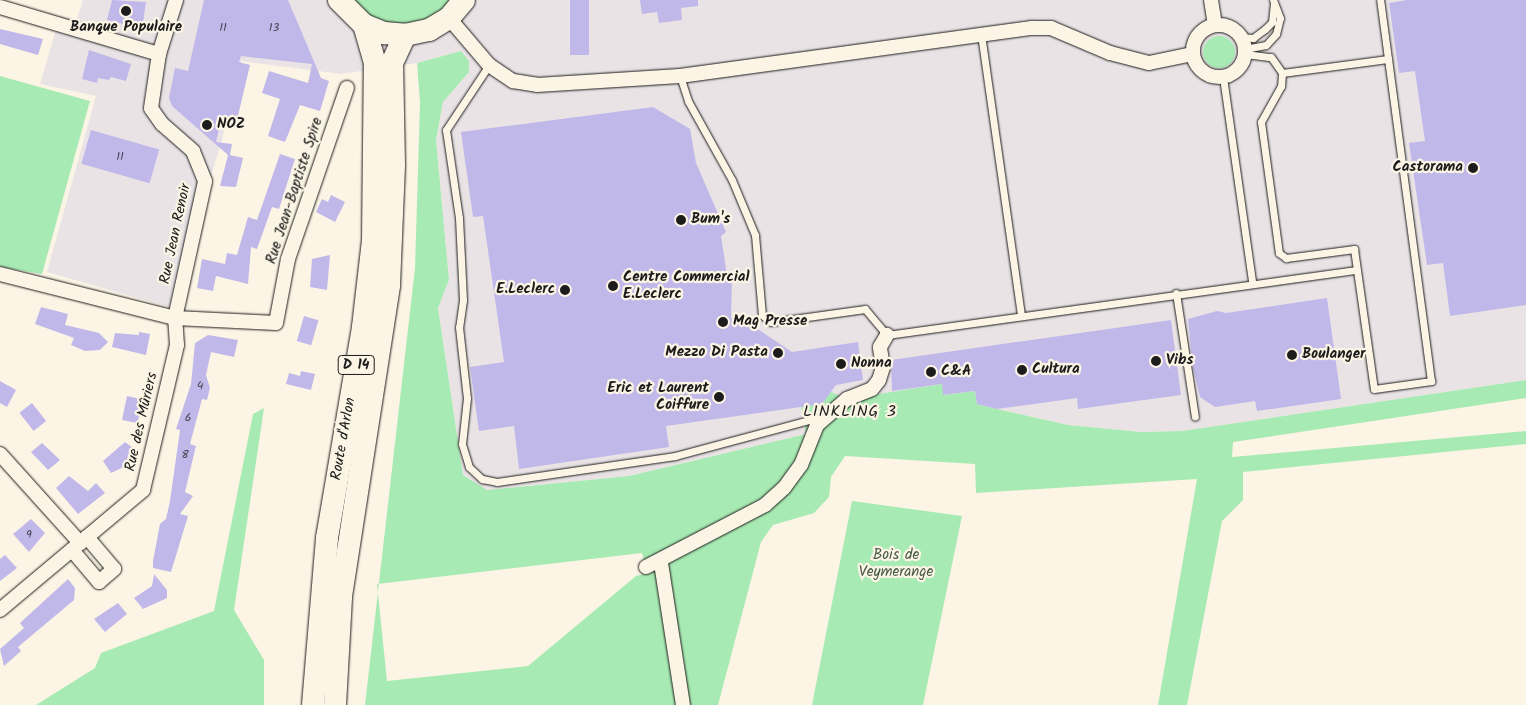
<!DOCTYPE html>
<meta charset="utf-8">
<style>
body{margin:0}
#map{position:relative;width:1526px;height:705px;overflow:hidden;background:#fcf5e5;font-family:Kalam,sans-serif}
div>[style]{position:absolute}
.built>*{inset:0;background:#eae3e6}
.green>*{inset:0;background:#a8eab3}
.round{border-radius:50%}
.building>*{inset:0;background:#c1b8ea;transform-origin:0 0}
.roads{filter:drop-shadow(0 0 1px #1c1c1c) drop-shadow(0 0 1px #1c1c1c)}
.lane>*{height:7px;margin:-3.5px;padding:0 3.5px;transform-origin:3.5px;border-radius:3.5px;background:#fcf5e5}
.street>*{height:14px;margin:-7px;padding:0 7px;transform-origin:7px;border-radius:7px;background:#fcf5e5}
.street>.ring{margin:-7px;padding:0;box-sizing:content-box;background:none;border:14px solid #fcf5e5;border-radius:50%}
.primary>*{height:22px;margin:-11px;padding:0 11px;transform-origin:11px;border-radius:11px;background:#fcf5e5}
.dots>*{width:14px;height:14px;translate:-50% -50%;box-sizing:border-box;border:2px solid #fcf5e5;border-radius:50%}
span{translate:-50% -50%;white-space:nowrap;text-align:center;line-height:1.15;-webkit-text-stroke:4.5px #fcf5e5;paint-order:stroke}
.number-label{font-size:12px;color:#454350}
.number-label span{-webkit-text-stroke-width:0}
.shield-label span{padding:1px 4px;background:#fcf5e5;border:1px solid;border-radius:4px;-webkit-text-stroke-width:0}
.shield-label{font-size:14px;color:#1c1c1c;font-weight:700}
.poi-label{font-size:15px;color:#1c1c1c;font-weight:700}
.left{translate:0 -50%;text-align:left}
.right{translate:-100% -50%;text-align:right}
.street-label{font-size:15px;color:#1c1c1c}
.park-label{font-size:15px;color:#465a49}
.neighbourhood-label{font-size:16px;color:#1c1c1c;letter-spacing:1px}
</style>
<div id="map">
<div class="built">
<div style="clip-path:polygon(83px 0,1526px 0,1526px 380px,1182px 431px,1141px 432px,1068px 425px,997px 409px,977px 404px,975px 391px,943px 395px,942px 384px,801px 407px,806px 434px,629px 476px,487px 490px,463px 475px,438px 308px,449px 280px,436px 140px,443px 102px,469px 72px,461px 51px,417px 63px,341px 74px,241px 61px,221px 144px,169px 307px,47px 272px,96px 96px,40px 84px,60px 16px,76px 21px)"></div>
</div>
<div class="green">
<div style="clip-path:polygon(350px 0,455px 0,449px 9px,413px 28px,372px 21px)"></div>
<div class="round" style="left:1203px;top:36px;width:32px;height:32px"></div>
<div style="clip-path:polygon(evenodd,461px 51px,469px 61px,469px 72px,443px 102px,436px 140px,449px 280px,438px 308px,463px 475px,487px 490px,629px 476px,806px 434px,801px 407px,822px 403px,831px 392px,847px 399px,942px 384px,944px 395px,975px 391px,977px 404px,997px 409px,1068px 425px,1141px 432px,1182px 431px,1526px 380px,1526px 398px,1233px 442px,1232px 457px,1526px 431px,1526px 444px,1243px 472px,1243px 500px,1222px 521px,1187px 705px,1158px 705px,1197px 479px,976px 493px,975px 464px,845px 456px,831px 477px,829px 497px,814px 513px,773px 525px,761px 542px,718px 705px,365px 705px,415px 268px,420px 102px,417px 63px,461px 51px,642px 553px,647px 573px,636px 576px,528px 666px,387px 681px,377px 584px,642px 553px)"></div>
<div style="clip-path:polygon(0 76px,90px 101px,42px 274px,0 267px)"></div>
<div style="clip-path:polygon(264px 408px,234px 610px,264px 660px,264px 705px,36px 705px,95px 668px,101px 653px,214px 611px,253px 414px)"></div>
<div style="clip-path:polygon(852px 501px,962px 516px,923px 705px,812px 705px)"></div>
</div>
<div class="building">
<div style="clip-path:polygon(112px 0,146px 2px,142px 29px,107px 20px)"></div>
<div style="clip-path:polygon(204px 0,288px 0,321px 78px,329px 81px,320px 111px,300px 105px,285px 142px,268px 136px,280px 99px,262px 93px,269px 71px,308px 83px,312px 64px,241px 56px,239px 62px,250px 65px,237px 120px,222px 117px,216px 142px,232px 144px,230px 155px,243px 158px,236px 187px,220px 186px,228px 155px,172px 106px,169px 98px,175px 68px,188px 71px)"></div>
<div style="left:570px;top:0;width:19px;height:55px"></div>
<div style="clip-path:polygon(640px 0,698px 0,698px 6px,681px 8px,682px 20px,659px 23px,657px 12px,642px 14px)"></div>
<div style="clip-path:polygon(1407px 0,1526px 0,1526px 305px,1450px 316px,1443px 263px,1427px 265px,1409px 143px,1425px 141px,1415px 71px,1399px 73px,1389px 3px)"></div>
<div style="clip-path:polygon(0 29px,43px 39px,38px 55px,0 44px)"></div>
<div style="clip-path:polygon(89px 50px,131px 64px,126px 81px,111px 77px,109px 80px,98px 78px,97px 83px,82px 79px)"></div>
<div style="clip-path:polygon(653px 107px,690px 129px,696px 163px,726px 232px,721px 236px,727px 275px,732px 278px,731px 318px,750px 324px,792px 352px,858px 342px,863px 380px,836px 385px,822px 404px,666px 426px,669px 447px,519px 469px,514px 426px,479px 431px,470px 367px,504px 362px,483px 216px,473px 217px,461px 132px)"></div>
<div style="left:91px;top:130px;width:71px;height:35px;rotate:16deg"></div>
<div style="clip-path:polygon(280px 154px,295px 159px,279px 209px,272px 207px,257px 249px,251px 247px,248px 284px,216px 276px,213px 291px,197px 288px,202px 259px,225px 264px,227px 253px,237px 255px,248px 217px,257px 220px)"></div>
<div style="clip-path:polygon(331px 195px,345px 202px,335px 222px,316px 212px,322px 199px,328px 202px)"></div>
<div style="clip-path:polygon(330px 255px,327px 290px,310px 287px,312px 259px)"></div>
<div style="clip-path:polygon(1327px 298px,1341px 399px,1257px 411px,1255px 401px,1215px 407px,1200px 397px,1193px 368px,1188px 319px,1217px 311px,1226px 313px)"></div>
<div style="clip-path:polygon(41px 307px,68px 314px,65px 325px,99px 333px,108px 342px,100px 350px,85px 351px,71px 345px,74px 338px,35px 324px)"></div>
<div style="left:304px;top:316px;width:15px;height:26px;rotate:16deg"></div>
<div style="clip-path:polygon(1171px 320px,1181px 395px,1078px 409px,1077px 398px,997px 409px,977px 404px,975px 391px,943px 395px,942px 384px,892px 391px,891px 360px)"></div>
<div style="clip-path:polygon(139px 332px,150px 334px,146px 355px,112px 347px,115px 333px,139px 335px)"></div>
<div style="clip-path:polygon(208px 335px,238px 340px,234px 357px,211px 352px,206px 375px,210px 388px,207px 400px,202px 399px,190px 444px,196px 446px,185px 492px,193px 496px,180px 514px,188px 516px,171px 572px,153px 568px,153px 561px,160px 524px,166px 519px,170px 501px,180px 430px,176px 429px,191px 384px,195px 343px)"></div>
<div style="clip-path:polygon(301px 371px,315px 374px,311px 390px,286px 384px,289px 373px,300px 376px)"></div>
<div style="clip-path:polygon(0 381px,16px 390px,7px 407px,0 403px)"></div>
<div style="clip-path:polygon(127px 396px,145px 400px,137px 423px,122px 420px)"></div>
<div style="left:32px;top:403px;width:23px;height:16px;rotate:52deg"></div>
<div style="clip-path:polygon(125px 442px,133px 448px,130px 464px,111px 473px,103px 461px)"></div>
<div style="clip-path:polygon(42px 443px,60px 460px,48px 470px,31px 452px)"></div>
<div style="clip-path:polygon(69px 476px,88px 491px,96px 483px,105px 493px,78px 514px,56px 488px)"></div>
<div style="clip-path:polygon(31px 519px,45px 533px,29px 552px,13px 534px)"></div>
<div style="clip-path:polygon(5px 555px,17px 568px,0 581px,0 559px)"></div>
<div style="clip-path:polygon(154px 574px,167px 590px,167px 598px,143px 609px,134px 598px,152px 586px)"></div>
<div style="clip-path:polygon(68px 579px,75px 588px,74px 600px,18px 647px,21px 651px,4px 666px,0 649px,24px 628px,20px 623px)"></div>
<div style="clip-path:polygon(118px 603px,127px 614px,105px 632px,94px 619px)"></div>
</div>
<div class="roads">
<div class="lane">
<div style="left:981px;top:34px;width:285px;rotate:81.9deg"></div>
<div style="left:1240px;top:37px;width:13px;rotate:4deg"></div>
<div style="left:1253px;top:38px;width:15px;rotate:-37deg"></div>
<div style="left:1265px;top:29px;width:10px;rotate:-45deg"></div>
<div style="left:1272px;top:22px;width:18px;rotate:-84deg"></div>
<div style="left:1245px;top:49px;width:21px;rotate:-11deg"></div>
<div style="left:1266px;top:45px;width:15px;rotate:-48deg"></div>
<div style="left:1276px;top:34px;width:16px;rotate:-76deg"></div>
<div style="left:1280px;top:18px;width:19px;rotate:-111deg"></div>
<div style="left:1245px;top:54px;width:26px;rotate:7deg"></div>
<div style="left:1271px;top:57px;width:19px;rotate:55deg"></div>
<div style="left:1282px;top:73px;width:13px;rotate:94deg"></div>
<div style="left:1281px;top:86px;width:41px;rotate:119.1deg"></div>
<div style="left:1261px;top:122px;width:132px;rotate:82.2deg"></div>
<div style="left:1279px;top:253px;width:9px;rotate:36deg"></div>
<div style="left:1286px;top:258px;width:69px;rotate:-7.5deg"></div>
<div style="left:1354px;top:249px;width:141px;rotate:81.9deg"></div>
<div style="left:1374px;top:389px;width:58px;rotate:-8deg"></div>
<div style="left:1431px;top:381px;width:384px;rotate:-97.6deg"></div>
<div style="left:489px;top:65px;width:78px;rotate:123.5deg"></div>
<div style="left:446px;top:130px;width:89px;rotate:81.6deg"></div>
<div style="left:459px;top:218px;width:82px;rotate:87.2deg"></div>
<div style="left:463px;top:300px;width:27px;rotate:98deg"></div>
<div style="left:459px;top:327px;width:71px;rotate:83.6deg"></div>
<div style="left:467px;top:398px;width:46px;rotate:96.2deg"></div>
<div style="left:462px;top:444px;width:24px;rotate:73deg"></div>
<div style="left:469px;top:467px;width:18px;rotate:43deg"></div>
<div style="left:482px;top:479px;width:15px;rotate:11deg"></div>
<div style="left:497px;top:482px;width:180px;rotate:-8.3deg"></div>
<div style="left:675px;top:456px;width:154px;rotate:-15deg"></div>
<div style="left:1282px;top:73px;width:107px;rotate:-7.5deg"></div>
<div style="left:680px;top:76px;width:26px;rotate:72deg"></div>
<div style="left:688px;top:101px;width:90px;rotate:60.9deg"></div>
<div style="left:732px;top:180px;width:60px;rotate:67.3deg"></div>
<div style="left:755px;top:235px;width:80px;rotate:85deg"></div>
<div style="left:762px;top:315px;width:11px;rotate:38deg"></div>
<div style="left:771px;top:322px;width:95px;rotate:-7.9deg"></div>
<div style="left:865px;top:309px;width:34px;rotate:50deg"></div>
<div style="left:887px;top:335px;width:474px;rotate:-7.9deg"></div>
<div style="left:1223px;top:77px;width:206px;rotate:81.9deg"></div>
<div style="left:1176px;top:293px;width:125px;rotate:81.3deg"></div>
</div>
<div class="street">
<div style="left:1211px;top:0;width:25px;rotate:81deg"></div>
<div style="left:0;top:7px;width:166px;rotate:16.5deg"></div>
<div style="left:449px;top:18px;width:62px;rotate:49.6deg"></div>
<div style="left:489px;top:65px;width:29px;rotate:34deg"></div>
<div style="left:513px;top:81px;width:24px;rotate:9deg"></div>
<div style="left:537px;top:85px;width:143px;rotate:-3.6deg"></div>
<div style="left:680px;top:76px;width:355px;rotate:-7.8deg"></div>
<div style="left:1032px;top:28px;width:19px"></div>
<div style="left:1051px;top:28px;width:64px;rotate:23deg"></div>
<div style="left:1110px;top:53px;width:40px;rotate:14.4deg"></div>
<div style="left:1149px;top:63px;width:45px;rotate:-11.6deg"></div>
<div class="ring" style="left:1193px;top:25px;width:38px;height:38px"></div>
<div style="left:0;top:274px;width:180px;rotate:14.1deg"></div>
<div style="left:175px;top:318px;width:101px;rotate:2.8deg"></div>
<div style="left:276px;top:323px;width:65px;rotate:-79.4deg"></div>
<div style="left:288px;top:259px;width:181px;rotate:-71deg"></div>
<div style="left:0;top:454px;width:120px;rotate:48deg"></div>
<div style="left:72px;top:550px;width:42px;rotate:49.8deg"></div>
<div style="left:99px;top:582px;width:20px;rotate:-41deg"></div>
<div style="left:114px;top:569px;width:42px;rotate:-130.2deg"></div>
<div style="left:661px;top:563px;width:144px;rotate:81.2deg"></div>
<div style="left:646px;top:567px;width:134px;rotate:-27.5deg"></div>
<div style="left:765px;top:505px;width:25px;rotate:-42deg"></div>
<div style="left:784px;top:488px;width:29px;rotate:-54deg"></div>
<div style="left:801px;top:465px;width:43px;rotate:-68.2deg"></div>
<div style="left:817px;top:425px;width:40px;rotate:-41deg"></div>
<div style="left:847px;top:399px;width:27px;rotate:-22deg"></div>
<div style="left:872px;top:389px;width:11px;rotate:-52deg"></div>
<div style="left:879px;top:380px;width:14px;rotate:-73deg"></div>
<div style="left:883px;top:367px;width:20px;rotate:-99deg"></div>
<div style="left:880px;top:347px;width:14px;rotate:-60deg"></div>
<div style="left:0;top:610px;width:187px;rotate:-40deg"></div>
<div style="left:143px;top:490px;width:149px;rotate:-76.8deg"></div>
<div style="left:177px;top:345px;width:27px;rotate:-94deg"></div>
<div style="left:175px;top:318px;width:140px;rotate:-77.6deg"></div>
<div style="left:205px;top:181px;width:32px;rotate:-112deg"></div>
<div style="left:193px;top:151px;width:41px;rotate:-138.9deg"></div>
<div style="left:162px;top:124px;width:19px;rotate:-125deg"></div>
<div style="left:151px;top:108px;width:55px;rotate:-81.6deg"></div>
<div style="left:159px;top:54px;width:57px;rotate:-72.5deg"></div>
</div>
<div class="primary">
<div style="left:339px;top:0;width:35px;rotate:45deg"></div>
<div style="left:364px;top:25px;width:22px;rotate:22deg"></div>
<div style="left:384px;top:33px;width:21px;rotate:5deg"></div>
<div style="left:405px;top:35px;width:25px;rotate:-12deg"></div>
<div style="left:429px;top:30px;width:23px;rotate:-31deg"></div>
<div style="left:449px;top:18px;width:23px;rotate:-50deg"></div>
<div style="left:313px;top:705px;width:168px;rotate:-85.2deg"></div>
<div style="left:327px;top:538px;width:214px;rotate:-80.3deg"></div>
<div style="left:363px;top:327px;width:87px;rotate:-83.4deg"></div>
<div style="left:373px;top:241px;width:178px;rotate:-89.4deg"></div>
<div style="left:375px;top:63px;width:40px;rotate:-106deg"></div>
<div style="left:335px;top:705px;width:109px;rotate:-86.8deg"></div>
<div style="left:341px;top:596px;width:315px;rotate:-81.2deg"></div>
<div style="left:389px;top:285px;width:120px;rotate:-87.6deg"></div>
<div style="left:394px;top:165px;width:102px;rotate:-91.1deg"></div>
<div style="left:392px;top:63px;width:31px;rotate:-65deg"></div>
</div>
</div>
<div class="dots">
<div style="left:126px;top:11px;background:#1c1c1c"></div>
<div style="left:207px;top:125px;background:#1c1c1c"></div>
<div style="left:1473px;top:168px;background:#1c1c1c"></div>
<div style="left:681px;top:220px;background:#1c1c1c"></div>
<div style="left:613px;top:286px;background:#1c1c1c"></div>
<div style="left:565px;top:290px;background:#1c1c1c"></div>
<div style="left:723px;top:322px;background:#1c1c1c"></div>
<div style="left:778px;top:353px;background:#1c1c1c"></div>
<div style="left:1292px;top:355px;background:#1c1c1c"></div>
<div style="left:1156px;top:361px;background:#1c1c1c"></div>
<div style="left:841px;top:364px;background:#1c1c1c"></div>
<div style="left:1022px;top:370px;background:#1c1c1c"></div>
<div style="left:931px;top:372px;background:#1c1c1c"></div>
<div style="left:719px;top:397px;background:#1c1c1c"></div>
</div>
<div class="number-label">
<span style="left:223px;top:28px">11</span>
<span style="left:274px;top:28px">13</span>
<span style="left:120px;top:157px">11</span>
<span style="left:200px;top:386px">4</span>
<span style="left:188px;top:418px">6</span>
<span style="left:185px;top:455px">8</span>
<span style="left:29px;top:535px">9</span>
</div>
<div class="shield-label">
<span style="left:356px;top:365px">D 14</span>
</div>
<div class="poi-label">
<span style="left:126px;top:28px">Banque Populaire</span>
<span class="left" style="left:217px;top:125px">NOZ</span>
<span class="right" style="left:1463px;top:168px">Castorama</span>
<span class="left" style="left:691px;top:220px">Bum's</span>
<span class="left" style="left:623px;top:286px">Centre Commercial<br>E.Leclerc</span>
<span class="right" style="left:555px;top:290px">E.Leclerc</span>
<span class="left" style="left:733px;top:322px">Mag Presse</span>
<span class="right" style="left:768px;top:353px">Mezzo Di Pasta</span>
<span class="left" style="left:1302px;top:355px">Boulanger</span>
<span class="left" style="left:1166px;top:361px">Vibs</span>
<span class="left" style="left:851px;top:364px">Nonna</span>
<span class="left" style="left:1032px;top:370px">Cultura</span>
<span class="left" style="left:941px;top:372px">C&amp;A</span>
<span class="right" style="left:709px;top:397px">Eric et Laurent<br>Coiffure</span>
</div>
<div class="street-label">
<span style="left:295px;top:191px;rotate:-72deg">Rue Jean-Baptiste Spire</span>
<span style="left:176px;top:234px;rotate:-78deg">Rue Jean Renoir</span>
<span style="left:142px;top:422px;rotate:-77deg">Rue des Mûriers</span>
<span style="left:344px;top:439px;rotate:-80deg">Route d'Arlon</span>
</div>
<div class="park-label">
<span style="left:896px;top:564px">Bois de<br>Veymerange</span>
</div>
<div class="neighbourhood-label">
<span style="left:850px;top:412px">LINKLING 3</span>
</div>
</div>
